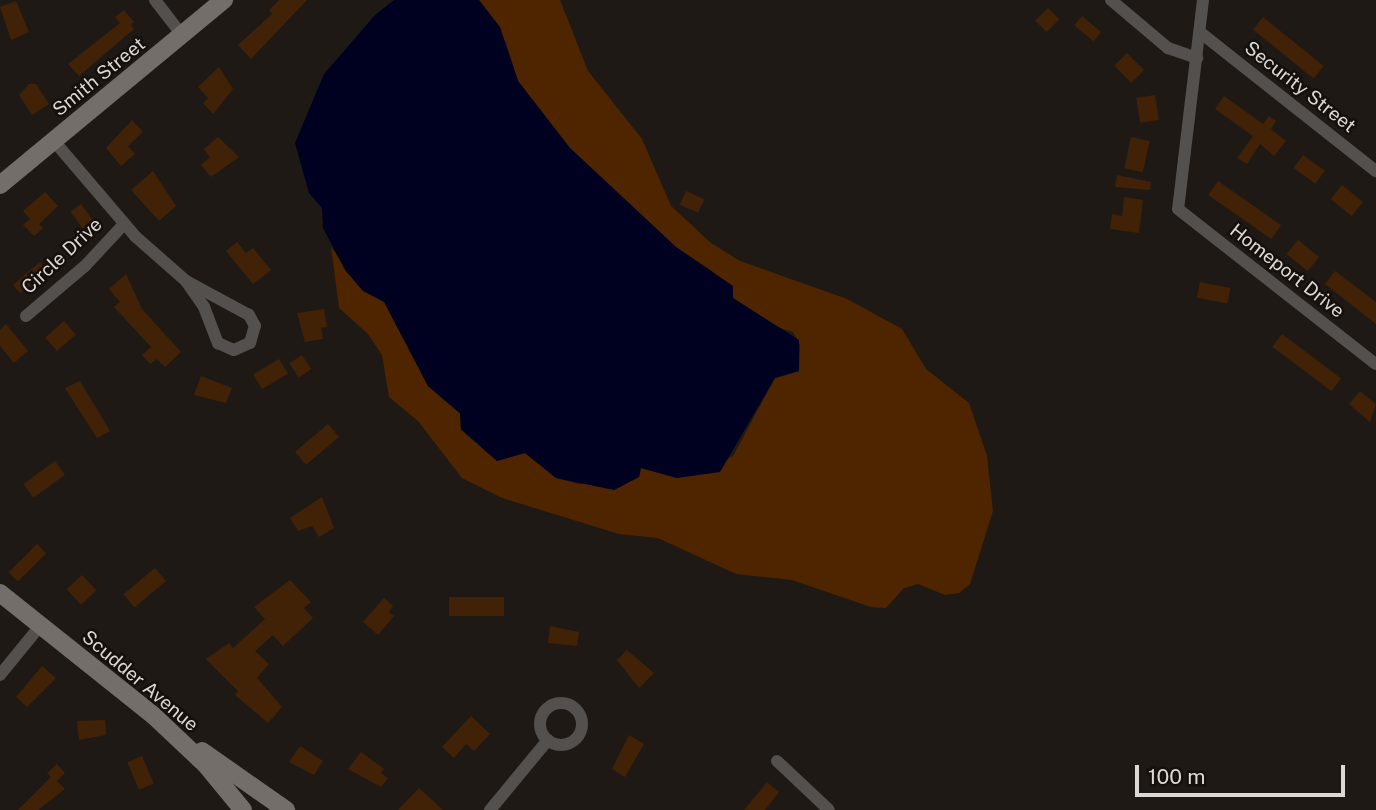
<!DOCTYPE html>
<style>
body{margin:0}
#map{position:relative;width:1376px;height:810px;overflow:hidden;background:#1f1915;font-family:"Public Sans",sans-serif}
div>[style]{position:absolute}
.green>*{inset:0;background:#4f2500}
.water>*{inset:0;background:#000021}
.building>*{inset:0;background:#412207;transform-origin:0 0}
.minor>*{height:12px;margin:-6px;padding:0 6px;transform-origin:6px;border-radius:6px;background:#53504d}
.minor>.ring{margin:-6px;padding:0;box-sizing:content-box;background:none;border:12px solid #53504d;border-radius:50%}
.secondary>*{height:18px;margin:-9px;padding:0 9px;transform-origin:9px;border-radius:9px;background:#736e6a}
span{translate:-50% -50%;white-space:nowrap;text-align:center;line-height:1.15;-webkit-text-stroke:5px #16100c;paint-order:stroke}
.street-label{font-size:19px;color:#dcd8d5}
.scale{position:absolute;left:1135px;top:765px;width:210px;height:32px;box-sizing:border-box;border:4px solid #dcd8d5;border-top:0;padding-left:9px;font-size:21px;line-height:24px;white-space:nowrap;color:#dcd8d5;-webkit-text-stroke:5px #16100c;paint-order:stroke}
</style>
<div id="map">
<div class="green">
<div style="clip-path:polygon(479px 0,560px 0,588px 71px,642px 139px,671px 206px,711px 243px,740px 261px,847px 299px,902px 329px,926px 369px,969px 403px,987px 456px,993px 511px,970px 584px,959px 593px,945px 595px,918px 584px,904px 588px,886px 608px,871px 607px,792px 580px,736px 574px,658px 538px,619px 534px,502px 498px,462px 478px,418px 421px,389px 397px,382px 355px,368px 334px,339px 308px,331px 247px,363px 291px,384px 301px,428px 386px,460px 414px,461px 430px,497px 461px,525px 453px,556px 478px,579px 484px,600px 484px,614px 490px,639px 477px,641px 468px,677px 478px,704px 471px,733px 456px,775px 378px,799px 371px,800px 345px,793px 332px,777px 327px,733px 298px,712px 271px,676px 247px,570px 148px,518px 81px,506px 43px)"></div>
</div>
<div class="water">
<div style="clip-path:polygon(394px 0,479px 0,500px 27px,518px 81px,570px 148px,676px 247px,733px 286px,733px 298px,799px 340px,799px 371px,775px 378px,720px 472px,677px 478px,641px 468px,639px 477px,614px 490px,556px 478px,525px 453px,497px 461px,461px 429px,460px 413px,428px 386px,384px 302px,363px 291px,345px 270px,323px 228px,322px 208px,309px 193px,295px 143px,324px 74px,375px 15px)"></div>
</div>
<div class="building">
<div style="clip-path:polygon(279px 0,307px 0,251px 59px,238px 45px,272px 14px,269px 10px)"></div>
<div style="clip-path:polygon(16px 1px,29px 32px,11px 40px,0 7px)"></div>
<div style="left:1048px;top:8px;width:16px;height:18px;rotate:45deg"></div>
<div style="clip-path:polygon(124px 10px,134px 22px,131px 25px,134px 29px,79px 76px,68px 64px,120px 23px,115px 17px)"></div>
<div style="left:1082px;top:16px;width:25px;height:12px;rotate:40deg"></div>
<div style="left:1263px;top:17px;width:78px;height:16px;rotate:39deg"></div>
<div style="left:1127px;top:53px;width:24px;height:18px;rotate:45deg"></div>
<div style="clip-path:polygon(219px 67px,233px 89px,213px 114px,203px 103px,208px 98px,198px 87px)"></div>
<div style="clip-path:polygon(29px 84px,36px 84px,49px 104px,32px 115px,19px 95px)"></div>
<div style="left:1155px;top:95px;width:25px;height:19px;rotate:81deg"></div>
<div style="clip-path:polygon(1224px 96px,1263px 124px,1269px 116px,1276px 121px,1271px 129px,1286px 141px,1274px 156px,1260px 144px,1247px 164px,1237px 158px,1253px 136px,1215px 109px)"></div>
<div style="clip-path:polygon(132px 120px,143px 132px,128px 146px,135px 154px,121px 166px,106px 148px)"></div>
<div style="clip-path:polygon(218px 137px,239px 157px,211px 177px,201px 165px,210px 157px,204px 149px)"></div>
<div style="left:1131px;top:137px;width:19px;height:32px;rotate:12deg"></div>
<div style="left:1303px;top:155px;width:27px;height:16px;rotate:36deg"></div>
<div style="clip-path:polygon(153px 171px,176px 206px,159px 221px,131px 190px)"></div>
<div style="clip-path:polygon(1117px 175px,1151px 182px,1150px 190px,1115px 187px)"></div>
<div style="left:1218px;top:181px;width:77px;height:17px;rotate:35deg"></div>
<div style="left:1342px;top:185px;width:27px;height:18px;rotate:39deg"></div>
<div style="left:686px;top:191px;width:20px;height:15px;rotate:24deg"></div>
<div style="clip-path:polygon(45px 192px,58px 206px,39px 224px,43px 228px,34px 236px,23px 225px,30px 219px,23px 211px)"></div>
<div style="clip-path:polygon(1124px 197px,1143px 200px,1139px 233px,1110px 229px,1112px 214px,1122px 216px)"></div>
<div style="left:81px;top:204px;width:27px;height:13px;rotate:54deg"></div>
<div style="left:1298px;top:240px;width:27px;height:18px;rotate:39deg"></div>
<div style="clip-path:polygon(237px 242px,246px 253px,253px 248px,271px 270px,253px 284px,226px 251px)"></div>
<div style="clip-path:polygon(40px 262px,49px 273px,20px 293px,13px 285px)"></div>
<div style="clip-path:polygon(1335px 271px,1376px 302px,1376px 324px,1325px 284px)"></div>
<div style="clip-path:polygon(126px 274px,142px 309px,181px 352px,165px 367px,157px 359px,150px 364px,142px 355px,151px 347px,114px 307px,120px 302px,109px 289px)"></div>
<div style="left:1200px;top:282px;width:31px;height:16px;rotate:11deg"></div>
<div style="clip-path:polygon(324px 309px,327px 327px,321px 328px,323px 339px,305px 342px,297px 313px)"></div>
<div style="left:64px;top:321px;width:18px;height:25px;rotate:49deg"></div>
<div style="clip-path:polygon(6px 324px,28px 351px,14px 363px,0 346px,0 330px)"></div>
<div style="left:1282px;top:334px;width:74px;height:16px;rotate:37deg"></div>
<div style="left:302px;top:355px;width:17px;height:15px;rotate:57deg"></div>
<div style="left:279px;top:359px;width:17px;height:30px;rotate:59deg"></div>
<div style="clip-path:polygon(201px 376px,232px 388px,226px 403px,194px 395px)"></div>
<div style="clip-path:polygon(80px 381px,110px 431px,97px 438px,65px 388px)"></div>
<div style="clip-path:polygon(1360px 391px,1376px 404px,1370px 422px,1349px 404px)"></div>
<div style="left:328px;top:424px;width:17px;height:43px;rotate:50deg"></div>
<div style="left:55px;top:461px;width:17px;height:39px;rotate:54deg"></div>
<div style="clip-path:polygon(322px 497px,334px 528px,319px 537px,312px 526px,298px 531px,290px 518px)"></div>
<div style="left:37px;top:544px;width:13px;height:40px;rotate:45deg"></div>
<div style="left:155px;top:568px;width:17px;height:41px;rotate:50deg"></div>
<div style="left:82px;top:575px;width:21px;height:21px;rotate:47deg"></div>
<div style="clip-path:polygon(290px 580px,311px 602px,304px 608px,313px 618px,283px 646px,273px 635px,255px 651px,269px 664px,257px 678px,282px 707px,268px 723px,235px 695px,238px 691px,206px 659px,229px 643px,233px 648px,265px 619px,254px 607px)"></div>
<div style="left:504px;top:597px;width:19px;height:55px;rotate:90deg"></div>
<div style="clip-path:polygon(384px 598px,393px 606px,389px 612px,394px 616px,378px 635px,363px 622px)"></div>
<div style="clip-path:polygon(550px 626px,579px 632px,577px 646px,548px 643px)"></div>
<div style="clip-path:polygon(627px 650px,654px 673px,639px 688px,617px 660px)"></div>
<div style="clip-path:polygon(42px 666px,56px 678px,27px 707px,16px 697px)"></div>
<div style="clip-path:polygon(471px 716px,490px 734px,474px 751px,466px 744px,454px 758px,442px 747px)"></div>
<div style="clip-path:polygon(105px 720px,106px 735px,79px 740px,77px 721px)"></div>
<div style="clip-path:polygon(629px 735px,644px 744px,625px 777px,612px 769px)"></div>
<div style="clip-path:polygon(300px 746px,323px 761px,314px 775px,289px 762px)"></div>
<div style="clip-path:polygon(361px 752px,384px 769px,381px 773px,388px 778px,381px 787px,348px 769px)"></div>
<div style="left:142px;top:756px;width:30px;height:16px;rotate:67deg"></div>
<div style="clip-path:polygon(57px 764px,65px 773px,57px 781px,65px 789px,38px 810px,18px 810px,51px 777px,47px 773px)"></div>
<div style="clip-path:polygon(767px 782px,779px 792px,765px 810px,744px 810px)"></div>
<div style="clip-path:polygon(419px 788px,443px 810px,398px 810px)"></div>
</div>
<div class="minor">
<div style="left:155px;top:0;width:44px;rotate:52.4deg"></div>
<div style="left:1111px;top:0;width:75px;rotate:40.1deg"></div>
<div style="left:1168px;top:48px;width:31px;rotate:19deg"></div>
<div style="left:1203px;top:0;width:210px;rotate:96.8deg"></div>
<div style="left:1178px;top:209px;width:251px;rotate:38.1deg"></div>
<div style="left:1201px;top:33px;width:223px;rotate:38.3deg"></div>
<div style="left:54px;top:141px;width:126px;rotate:49.5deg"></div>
<div style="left:136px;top:237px;width:67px;rotate:41.3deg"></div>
<div style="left:186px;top:281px;width:32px;rotate:55deg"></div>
<div style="left:204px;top:307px;width:39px;rotate:69deg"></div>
<div style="left:218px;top:343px;width:17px;rotate:24deg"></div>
<div style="left:234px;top:350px;width:17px;rotate:-24deg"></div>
<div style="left:250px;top:343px;width:18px;rotate:-74deg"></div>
<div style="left:255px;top:326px;width:13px;rotate:-119deg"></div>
<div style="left:249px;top:315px;width:72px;rotate:-151.6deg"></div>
<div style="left:26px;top:316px;width:77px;rotate:-40.3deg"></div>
<div style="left:85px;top:266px;width:57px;rotate:-47.1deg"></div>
<div style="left:0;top:675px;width:63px;rotate:-50.8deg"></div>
<div class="ring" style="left:540px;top:703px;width:30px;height:30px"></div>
<div style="left:777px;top:761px;width:71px;rotate:43.3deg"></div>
<div style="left:490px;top:810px;width:91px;rotate:-50.4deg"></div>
</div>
<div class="secondary">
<div style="left:0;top:185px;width:291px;rotate:-39.6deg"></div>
<div style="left:0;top:593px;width:197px;rotate:38.6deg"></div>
<div style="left:154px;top:716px;width:71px;rotate:43.3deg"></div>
<div style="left:206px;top:765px;width:58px;rotate:50.6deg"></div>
<div style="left:202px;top:751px;width:103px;rotate:35.1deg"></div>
</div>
<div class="street-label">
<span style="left:99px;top:77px;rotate:-39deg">Smith Street</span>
<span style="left:1300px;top:87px;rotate:38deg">Security Street</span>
<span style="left:62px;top:256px;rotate:-43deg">Circle Drive</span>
<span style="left:1287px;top:271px;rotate:38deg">Homeport Drive</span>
<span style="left:140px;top:681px;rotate:40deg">Scudder Avenue</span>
</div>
<div class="scale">100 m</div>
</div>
